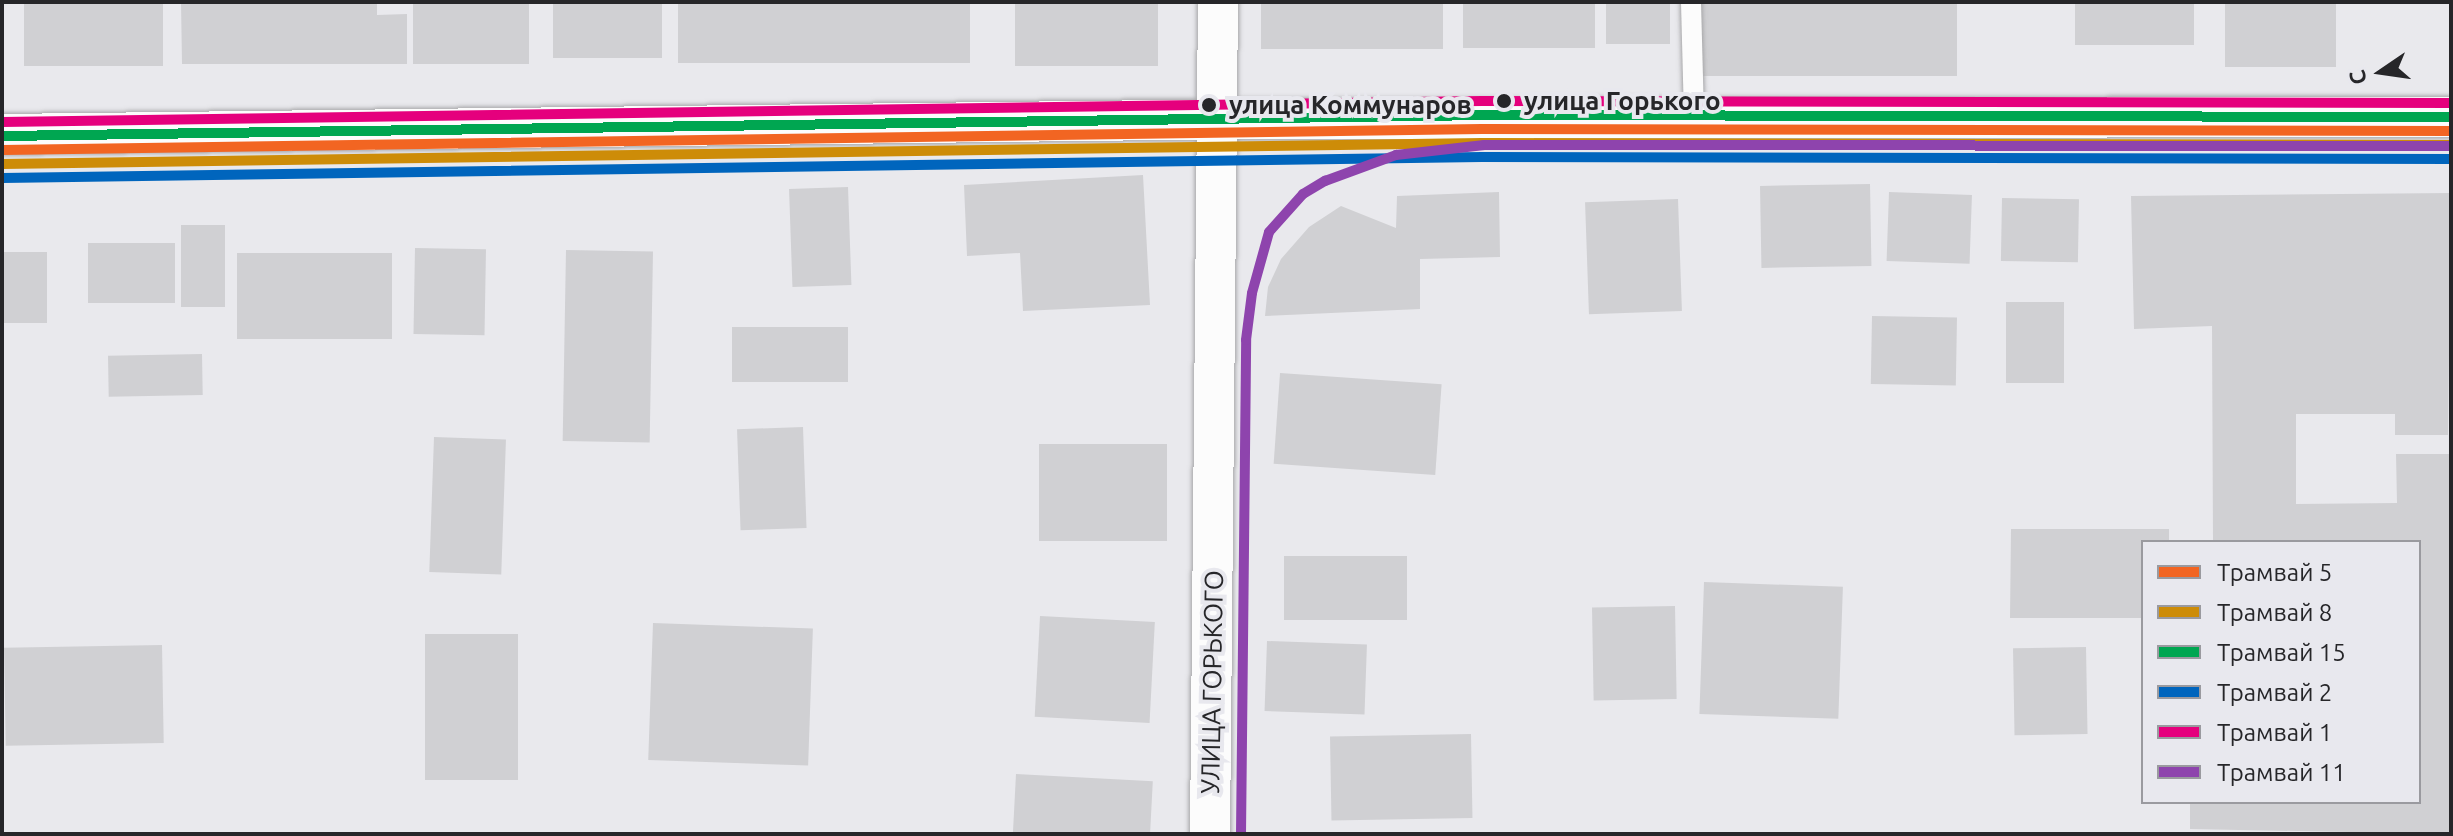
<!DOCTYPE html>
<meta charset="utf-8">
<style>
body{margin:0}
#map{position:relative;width:2453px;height:836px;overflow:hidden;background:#e9e9ed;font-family:Ubuntu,sans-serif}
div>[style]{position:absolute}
.building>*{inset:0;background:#d0d0d3;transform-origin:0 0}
.roads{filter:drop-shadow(0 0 2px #a8a8aa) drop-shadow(0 0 2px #a8a8aa)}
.lane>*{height:20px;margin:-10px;padding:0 10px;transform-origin:10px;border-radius:10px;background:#fcfcfc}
.street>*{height:40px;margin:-20px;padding:0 20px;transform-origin:20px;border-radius:20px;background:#fcfcfc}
.tram-1>*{height:10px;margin:-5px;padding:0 5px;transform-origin:5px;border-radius:5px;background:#f26522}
.tram-2>*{height:10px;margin:-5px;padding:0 5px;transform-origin:5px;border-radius:5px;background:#cd8c08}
.tram-3>*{height:10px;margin:-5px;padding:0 5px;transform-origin:5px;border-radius:5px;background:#00a651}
.tram-4>*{height:10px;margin:-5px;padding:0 5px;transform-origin:5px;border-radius:5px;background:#0065bd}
.tram-5>*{height:10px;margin:-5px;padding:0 5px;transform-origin:5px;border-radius:5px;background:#e5007d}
.tram-6>*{height:10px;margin:-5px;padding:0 5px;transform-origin:5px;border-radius:5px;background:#8e44ad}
.dots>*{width:22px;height:22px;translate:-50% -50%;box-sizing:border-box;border:4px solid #e8e8ee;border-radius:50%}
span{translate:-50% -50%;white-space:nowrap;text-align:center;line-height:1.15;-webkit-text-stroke:8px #e8e8ee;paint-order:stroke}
.stop-label{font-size:26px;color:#262629;font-weight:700}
.left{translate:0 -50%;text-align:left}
.street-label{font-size:26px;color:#262629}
.frame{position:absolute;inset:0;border:4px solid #262629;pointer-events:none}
.legend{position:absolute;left:2141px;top:540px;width:280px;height:264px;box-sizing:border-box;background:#e8e8ee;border:2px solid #9a9a9f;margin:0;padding:10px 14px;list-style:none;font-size:24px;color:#262629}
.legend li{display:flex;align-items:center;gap:16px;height:40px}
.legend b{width:40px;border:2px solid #9a9a9f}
.north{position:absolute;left:2341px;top:32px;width:80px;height:80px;-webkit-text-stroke:6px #e8e8ee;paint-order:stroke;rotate:257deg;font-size:22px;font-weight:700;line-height:32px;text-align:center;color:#262629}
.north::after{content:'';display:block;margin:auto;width:28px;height:36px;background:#262629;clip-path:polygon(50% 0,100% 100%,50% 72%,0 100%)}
</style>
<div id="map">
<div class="building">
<div style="left:24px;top:2px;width:139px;height:64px"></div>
<div style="clip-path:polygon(181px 2px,377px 2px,377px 15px,407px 14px,407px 64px,182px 64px)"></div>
<div style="left:413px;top:2px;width:116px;height:62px"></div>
<div style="left:553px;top:2px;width:109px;height:56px"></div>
<div style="left:678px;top:2px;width:292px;height:61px"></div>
<div style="left:1015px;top:2px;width:143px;height:64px"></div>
<div style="left:1261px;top:2px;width:182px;height:47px"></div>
<div style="left:1463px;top:2px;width:132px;height:46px"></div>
<div style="left:1606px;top:2px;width:64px;height:42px"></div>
<div style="left:1697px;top:2px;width:260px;height:74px"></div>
<div style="left:2075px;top:2px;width:119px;height:43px"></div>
<div style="left:2225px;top:2px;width:111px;height:65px"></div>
<div style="clip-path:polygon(1143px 175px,1150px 305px,1023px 311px,1020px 253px,967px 256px,964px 185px)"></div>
<div style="left:1870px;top:184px;width:82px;height:110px;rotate:89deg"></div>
<div style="left:848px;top:187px;width:98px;height:59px;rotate:88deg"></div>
<div style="clip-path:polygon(1499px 192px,1500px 257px,1420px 259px,1420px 309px,1265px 316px,1268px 287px,1281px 259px,1309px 227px,1341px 206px,1396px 228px,1397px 196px)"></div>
<div style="left:1889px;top:192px;width:83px;height:69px;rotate:2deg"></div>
<div style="clip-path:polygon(2451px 193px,2448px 435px,2395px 435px,2395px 414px,2296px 414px,2296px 504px,2397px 503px,2396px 454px,2451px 454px,2451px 834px,2190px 829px,2190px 802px,2419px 802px,2419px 542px,2213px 542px,2212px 326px,2134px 329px,2131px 196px)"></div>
<div style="left:2002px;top:198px;width:77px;height:63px;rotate:1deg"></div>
<div style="left:1678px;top:199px;width:112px;height:93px;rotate:88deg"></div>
<div style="left:181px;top:225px;width:44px;height:82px"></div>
<div style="left:88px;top:243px;width:87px;height:60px"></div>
<div style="left:415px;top:248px;width:71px;height:86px;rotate:1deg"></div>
<div style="left:566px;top:250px;width:87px;height:191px;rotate:1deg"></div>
<div style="left:2px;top:252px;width:45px;height:71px"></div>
<div style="left:392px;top:253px;width:86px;height:155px;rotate:90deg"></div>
<div style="left:2006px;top:302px;width:58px;height:81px"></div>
<div style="left:1872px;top:316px;width:85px;height:68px;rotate:1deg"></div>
<div style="left:848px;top:327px;width:55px;height:116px;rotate:90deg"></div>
<div style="left:202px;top:354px;width:41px;height:94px;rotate:89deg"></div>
<div style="left:1280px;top:373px;width:162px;height:91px;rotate:4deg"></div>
<div style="left:803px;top:427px;width:101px;height:66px;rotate:88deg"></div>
<div style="left:434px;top:437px;width:72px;height:135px;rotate:2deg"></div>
<div style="left:1039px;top:444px;width:128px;height:97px"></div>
<div style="clip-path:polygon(2011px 529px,2169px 529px,2169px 542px,2143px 542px,2143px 618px,2010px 618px)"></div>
<div style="left:1407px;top:556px;width:64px;height:123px;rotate:90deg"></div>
<div style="left:1704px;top:582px;width:139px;height:132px;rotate:2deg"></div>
<div style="left:1675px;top:606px;width:93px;height:83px;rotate:89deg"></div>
<div style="left:1040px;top:616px;width:115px;height:101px;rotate:3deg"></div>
<div style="left:653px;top:623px;width:160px;height:137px;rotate:2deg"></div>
<div style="left:518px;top:634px;width:146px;height:93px;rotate:90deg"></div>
<div style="left:1267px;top:641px;width:100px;height:70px;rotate:2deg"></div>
<div style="left:162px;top:645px;width:98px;height:158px;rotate:89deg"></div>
<div style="left:2086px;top:647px;width:87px;height:73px;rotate:89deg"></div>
<div style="left:1471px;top:734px;width:84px;height:141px;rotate:89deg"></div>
<div style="left:1016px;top:774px;width:137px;height:60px;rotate:3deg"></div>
</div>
<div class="roads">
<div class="lane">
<div style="left:1691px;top:2px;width:114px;rotate:88.5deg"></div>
</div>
<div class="street">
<div style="left:2px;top:134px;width:1247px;rotate:-0.69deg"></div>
<div style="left:1249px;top:119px;width:1202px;rotate:-0.1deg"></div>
<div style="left:1210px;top:834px;width:832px;rotate:-89.45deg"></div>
</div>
</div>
<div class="tram-1">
<div style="left:2px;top:150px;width:1480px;rotate:-0.81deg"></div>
<div style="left:1482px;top:129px;width:969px;rotate:0.12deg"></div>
</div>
<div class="tram-2">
<div style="left:2px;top:164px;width:1480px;rotate:-0.81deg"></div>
<div style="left:1482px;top:143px;width:969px;rotate:0.12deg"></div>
</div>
<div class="tram-3">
<div style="left:2px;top:136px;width:1480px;rotate:-0.81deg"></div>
<div style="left:1482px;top:115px;width:969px;rotate:0.12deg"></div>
</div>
<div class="tram-4">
<div style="left:2px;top:178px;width:1480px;rotate:-0.81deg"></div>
<div style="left:1482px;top:157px;width:969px;rotate:0.12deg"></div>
</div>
<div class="tram-5">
<div style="left:2px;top:122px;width:1480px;rotate:-0.81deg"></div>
<div style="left:1482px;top:101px;width:969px;rotate:0.12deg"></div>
</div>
<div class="tram-6">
<div style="left:1241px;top:834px;width:494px;rotate:-89.4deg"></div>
<div style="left:1246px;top:340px;width:47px;rotate:-82.7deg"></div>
<div style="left:1252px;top:293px;width:63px;rotate:-74.4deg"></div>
<div style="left:1269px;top:232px;width:51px;rotate:-48.2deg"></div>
<div style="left:1303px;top:194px;width:26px;rotate:-31deg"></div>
<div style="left:1325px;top:181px;width:76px;rotate:-20.1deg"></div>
<div style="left:1396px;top:155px;width:89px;rotate:-6.5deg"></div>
<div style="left:1484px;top:145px;width:967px;rotate:0.06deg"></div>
</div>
<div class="dots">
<div style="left:1504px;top:101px;background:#262629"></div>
<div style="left:1209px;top:105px;background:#262629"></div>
</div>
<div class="stop-label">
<span class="left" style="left:1524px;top:101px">улица Горького</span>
<span class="left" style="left:1229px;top:105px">улица Коммунаров</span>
</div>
<div class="street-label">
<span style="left:1212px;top:682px;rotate:-89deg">УЛИЦА ГОРЬКОГО</span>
</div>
<div class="frame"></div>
<ul class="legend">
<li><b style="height:10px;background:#f26522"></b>Трамвай 5</li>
<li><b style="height:10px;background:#cd8c08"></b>Трамвай 8</li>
<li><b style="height:10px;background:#00a651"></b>Трамвай 15</li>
<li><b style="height:10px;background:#0065bd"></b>Трамвай 2</li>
<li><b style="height:10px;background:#e5007d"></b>Трамвай 1</li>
<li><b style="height:10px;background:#8e44ad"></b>Трамвай 11</li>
</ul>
<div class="north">С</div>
</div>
